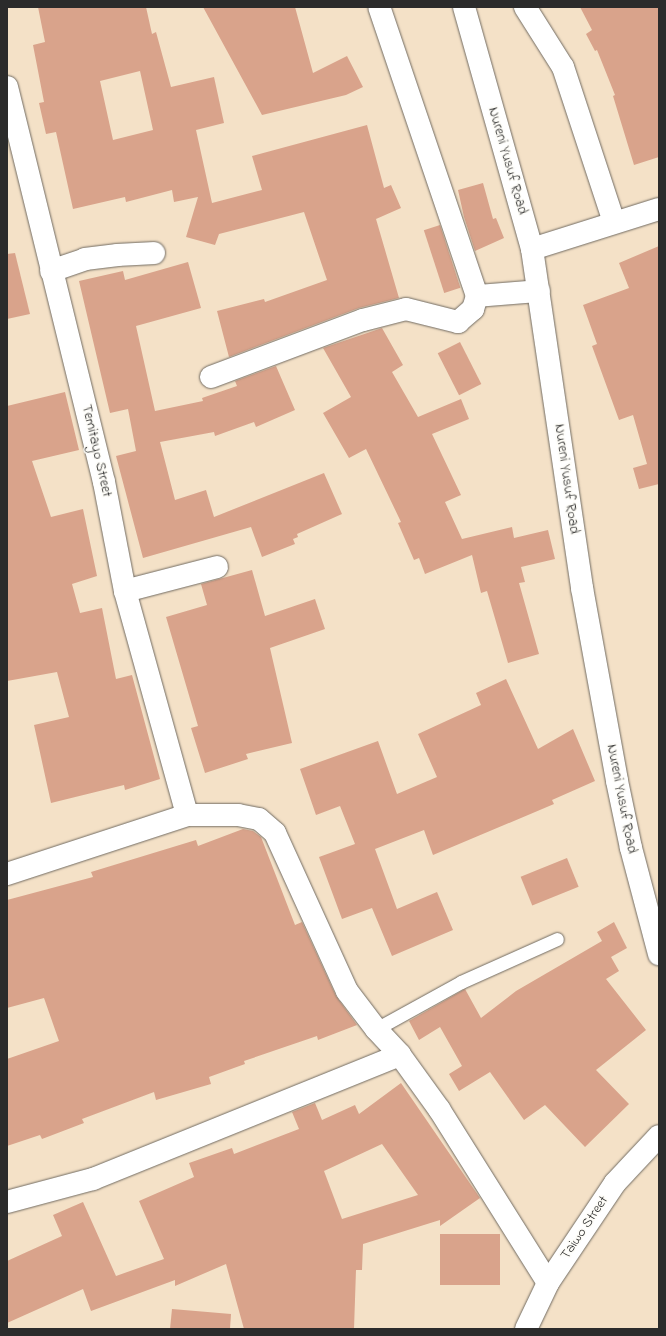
<!DOCTYPE html>
<style>
body{margin:0}
#map{position:relative;width:666px;height:1336px;overflow:hidden;background:#f4e1c7;font-family:"Indie Flower",sans-serif}
div>[style]{position:absolute}
.building>*{inset:0;background:#d9a38b;transform-origin:0 0}
.roads{filter:drop-shadow(0 0 1px #716b62) drop-shadow(0 0 1px #716b62)}
.service>*{height:13px;margin:-6.5px;padding:0 6.5px;transform-origin:6.5px;border-radius:6.5px;background:#fff}
.minor>*{height:22px;margin:-11px;padding:0 11px;transform-origin:11px;border-radius:11px;background:#fff}
.tertiary>*{height:22px;margin:-11px;padding:0 11px;transform-origin:11px;border-radius:11px;background:#fff}
span{translate:-50% -50%;white-space:nowrap;text-align:center;line-height:1.15;-webkit-text-stroke:3px #fdfcf7;paint-order:stroke}
.street-label{font-size:14px;color:#2b2b2b}
.frame{position:absolute;inset:0;border:8px solid #2b2b2b;pointer-events:none}
</style>
<div id="map">
<div class="building">
<div style="clip-path:polygon(evenodd,38px 7px,146px 7px,152px 34px,156px 32px,171px 87px,214px 77px,224px 123px,196px 130px,212px 203px,262px 190px,252px 156px,367px 125px,384px 188px,391px 185px,401px 208px,376px 219px,399px 298px,359px 308px,229px 357px,217px 311px,264px 299px,265px 302px,327px 280px,304px 212px,219px 234px,215px 245px,186px 237px,198px 197px,174px 202px,172px 190px,126px 202px,125px 197px,73px 209px,56px 132px,46px 134px,39px 103px,44px 102px,33px 45px,45px 42px,38px 7px,140px 71px,153px 130px,113px 140px,100px 81px,140px 71px)"></div>
<div style="clip-path:polygon(203px 7px,295px 7px,313px 73px,347px 56px,363px 87px,346px 95px,262px 115px)"></div>
<div style="clip-path:polygon(580px 7px,659px 7px,659px 157px,634px 165px,613px 96px,615px 95px,597px 50px,595px 51px,586px 34px,592px 30px)"></div>
<div style="clip-path:polygon(483px 183px,493px 219px,496px 218px,504px 238px,475px 251px,464px 217px,458px 190px)"></div>
<div style="left:440px;top:225px;width:66px;height:17px;rotate:72deg"></div>
<div style="clip-path:polygon(659px 246px,659px 484px,639px 489px,633px 468px,647px 464px,633px 415px,619px 420px,592px 346px,597px 344px,583px 305px,629px 288px,619px 263px)"></div>
<div style="clip-path:polygon(15px 253px,30px 314px,7px 319px,7px 254px)"></div>
<div style="clip-path:polygon(188px 262px,201px 308px,136px 326px,155px 411px,203px 401px,202px 398px,237px 386px,235px 381px,276px 366px,295px 410px,256px 427px,254px 422px,215px 436px,214px 432px,160px 442px,175px 500px,206px 490px,214px 517px,324px 473px,342px 514px,297px 534px,298px 537px,293px 539px,295px 544px,262px 557px,251px 527px,143px 558px,116px 456px,136px 451px,128px 409px,110px 413px,79px 281px,123px 271px,125px 280px)"></div>
<div style="clip-path:polygon(382px 328px,403px 365px,392px 372px,418px 417px,461px 399px,469px 419px,432px 434px,461px 495px,445px 502px,462px 539px,512px 527px,514px 538px,548px 530px,555px 559px,521px 567px,525px 582px,519px 583px,539px 654px,508px 663px,487px 591px,481px 593px,472px 555px,425px 574px,419px 558px,414px 560px,398px 523px,401px 522px,366px 449px,349px 458px,323px 413px,351px 397px,323px 348px)"></div>
<div style="left:460px;top:342px;width:47px;height:25px;rotate:63deg"></div>
<div style="clip-path:polygon(65px 392px,79px 450px,32px 461px,51px 517px,83px 509px,97px 576px,72px 584px,80px 613px,102px 608px,116px 679px,132px 675px,160px 779px,125px 790px,124px 785px,51px 803px,34px 725px,69px 717px,57px 672px,7px 681px,7px 406px)"></div>
<div style="clip-path:polygon(252px 570px,265px 616px,315px 599px,325px 629px,270px 648px,292px 743px,246px 754px,248px 759px,205px 773px,191px 728px,198px 726px,166px 617px,207px 605px,201px 584px)"></div>
<div style="clip-path:polygon(506px 679px,538px 749px,573px 729px,595px 781px,552px 800px,554px 804px,433px 855px,424px 830px,375px 849px,397px 909px,437px 892px,453px 930px,392px 956px,372px 908px,342px 919px,319px 857px,355px 844px,340px 806px,316px 815px,300px 769px,378px 741px,397px 794px,437px 777px,418px 734px,481px 705px,476px 693px)"></div>
<div style="clip-path:polygon(243px 829px,253px 831px,261px 837px,295px 925px,302px 922px,336px 996px,357px 1025px,318px 1040px,317px 1036px,244px 1061px,245px 1064px,209px 1077px,211px 1084px,156px 1100px,154px 1092px,82px 1119px,84px 1123px,42px 1139px,40px 1135px,7px 1146px,7px 1059px,59px 1041px,44px 998px,7px 1008px,7px 900px,93px 877px,91px 872px,196px 840px,198px 846px)"></div>
<div style="left:567px;top:858px;width:31px;height:50px;rotate:68deg"></div>
<div style="clip-path:polygon(614px 922px,627px 948px,611px 957px,619px 971px,606px 979px,646px 1030px,596px 1070px,629px 1104px,585px 1147px,545px 1105px,524px 1120px,490px 1072px,459px 1091px,449px 1074px,462px 1066px,440px 1027px,419px 1040px,409px 1021px,465px 989px,481px 1018px,516px 991px,602px 941px,597px 932px)"></div>
<div style="clip-path:polygon(evenodd,401px 1083px,480px 1198px,440px 1226px,440px 1220px,363px 1244px,362px 1270px,356px 1270px,354px 1329px,244px 1329px,226px 1264px,175px 1286px,175px 1280px,91px 1311px,83px 1289px,7px 1323px,7px 1261px,62px 1236px,53px 1215px,83px 1202px,116px 1276px,164px 1259px,139px 1201px,194px 1177px,189px 1163px,232px 1148px,234px 1154px,299px 1129px,292px 1112px,315px 1103px,322px 1120px,355px 1105px,359px 1114px,401px 1083px,382px 1144px,418px 1195px,342px 1219px,324px 1171px,382px 1144px)"></div>
<div style="left:500px;top:1234px;width:51px;height:60px;rotate:90deg"></div>
<div style="clip-path:polygon(172px 1309px,231px 1314px,230px 1329px,170px 1329px)"></div>
</div>
<div class="roads">
<div class="service">
<div style="left:376px;top:1029px;width:97px;rotate:-28.9deg"></div>
<div style="left:461px;top:982px;width:105px;rotate:-24.1deg"></div>
</div>
<div class="minor">
<div style="left:525px;top:7px;width:71px;rotate:57.7deg"></div>
<div style="left:563px;top:67px;width:163px;rotate:71.8deg"></div>
<div style="left:7px;top:87px;width:407px;rotate:76.2deg"></div>
<div style="left:104px;top:482px;width:111px;rotate:79.1deg"></div>
<div style="left:125px;top:591px;width:232px;rotate:74.5deg"></div>
<div style="left:532px;top:249px;width:133px;rotate:-17.5deg"></div>
<div style="left:51px;top:271px;width:36px;rotate:-19deg"></div>
<div style="left:85px;top:259px;width:33px;rotate:-7deg"></div>
<div style="left:118px;top:255px;width:36px;rotate:-3deg"></div>
<div style="left:477px;top:296px;width:62px;rotate:-4.6deg"></div>
<div style="left:211px;top:377px;width:162px;rotate:-20.6deg"></div>
<div style="left:363px;top:320px;width:44px;rotate:-14.3deg"></div>
<div style="left:406px;top:309px;width:54px;rotate:14deg"></div>
<div style="left:458px;top:322px;width:20px;rotate:-41deg"></div>
<div style="left:473px;top:309px;width:14px;rotate:-73deg"></div>
<div style="left:477px;top:296px;width:305px;rotate:-108.7deg"></div>
<div style="left:125px;top:591px;width:95px;rotate:-14.6deg"></div>
<div style="left:7px;top:874px;width:189px;rotate:-18.1deg"></div>
<div style="left:187px;top:815px;width:51px"></div>
<div style="left:238px;top:815px;width:21px;rotate:11deg"></div>
<div style="left:259px;top:819px;width:21px;rotate:41deg"></div>
<div style="left:275px;top:833px;width:174px;rotate:65.5deg"></div>
<div style="left:347px;top:991px;width:48px;rotate:52.7deg"></div>
<div style="left:376px;top:1029px;width:35px;rotate:47deg"></div>
<div style="left:400px;top:1055px;width:67px;rotate:54.2deg"></div>
<div style="left:439px;top:1109px;width:205px;rotate:57.9deg"></div>
<div style="left:7px;top:1202px;width:89px;rotate:-15deg"></div>
<div style="left:93px;top:1179px;width:331px;rotate:-22deg"></div>
<div style="left:526px;top:1329px;width:51px;rotate:-64.4deg"></div>
<div style="left:548px;top:1283px;width:120px;rotate:-56.2deg"></div>
<div style="left:615px;top:1183px;width:64px;rotate:-46.9deg"></div>
</div>
<div class="tertiary">
<div style="left:464px;top:7px;width:251px;rotate:74.3deg"></div>
<div style="left:532px;top:249px;width:343px;rotate:81.6deg"></div>
<div style="left:582px;top:588px;width:196px;rotate:79.7deg"></div>
<div style="left:617px;top:781px;width:68px;rotate:78.2deg"></div>
<div style="left:631px;top:848px;width:110px;rotate:75.2deg"></div>
</div>
</div>
<div class="street-label">
<span style="left:507px;top:161px;rotate:74deg">Nureni Yusuf Road</span>
<span style="left:96px;top:451px;rotate:77deg">Temitayo Street</span>
<span style="left:566px;top:479px;rotate:82deg">Nureni Yusuf Road</span>
<span style="left:621px;top:799px;rotate:79deg">Nureni Yusuf Road</span>
<span style="left:585px;top:1228px;rotate:-56deg">Taiwo Street</span>
</div>
<div class="frame"></div>
</div>
